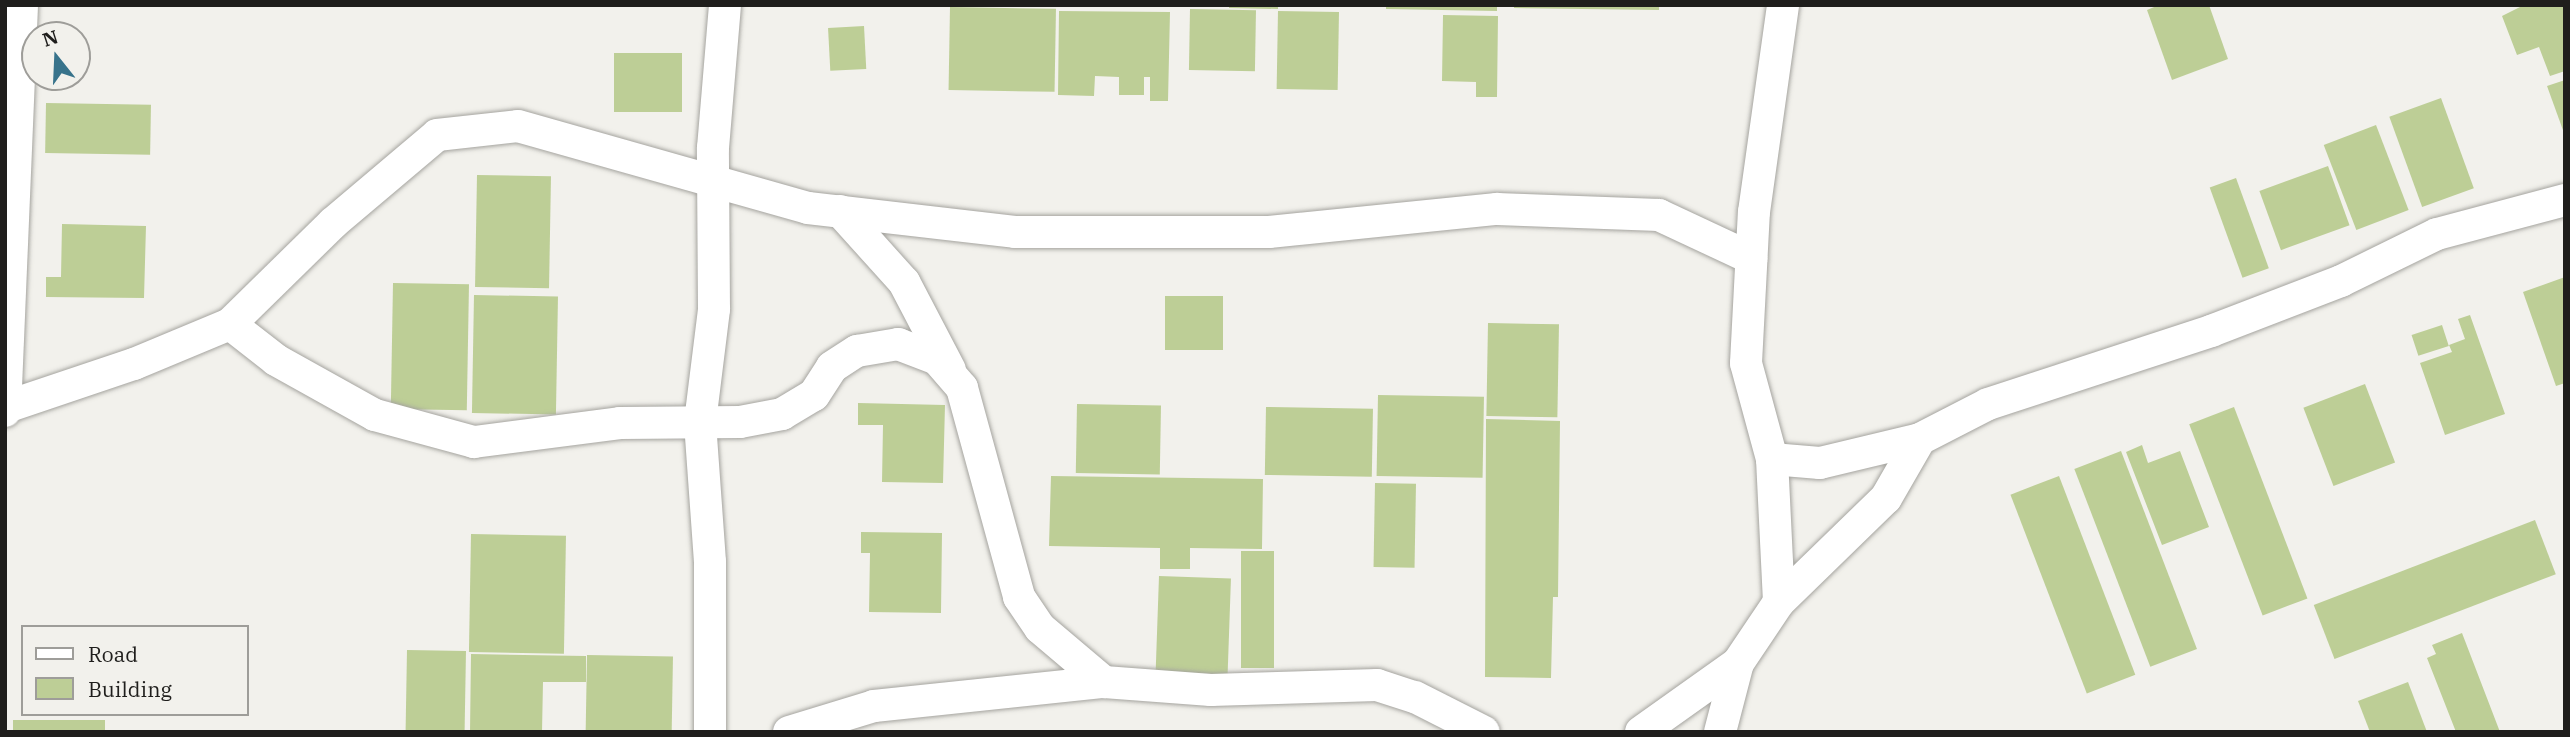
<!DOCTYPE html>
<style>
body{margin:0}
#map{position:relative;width:2570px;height:737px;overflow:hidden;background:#f2f1ec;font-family:"IBM Plex Serif",serif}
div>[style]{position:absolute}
.building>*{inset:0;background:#bdce96;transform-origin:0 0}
.roads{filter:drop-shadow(0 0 2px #a5a49f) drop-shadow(0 0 2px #a5a49f)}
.minor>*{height:32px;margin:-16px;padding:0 16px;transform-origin:16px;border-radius:16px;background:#fff}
span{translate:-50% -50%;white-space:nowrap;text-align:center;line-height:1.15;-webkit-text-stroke:7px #f2f1ec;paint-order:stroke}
.frame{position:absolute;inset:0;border:7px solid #1f1e1c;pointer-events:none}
.legend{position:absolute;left:21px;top:625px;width:228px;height:91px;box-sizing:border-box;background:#f2f1ec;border:2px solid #9e9d99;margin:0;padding:9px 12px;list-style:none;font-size:21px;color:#1f1e1c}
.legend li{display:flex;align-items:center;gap:14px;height:35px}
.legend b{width:35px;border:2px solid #9e9d99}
.north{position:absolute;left:21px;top:21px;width:70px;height:70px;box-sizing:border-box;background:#f2f1ec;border:2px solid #9e9d99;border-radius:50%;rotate:342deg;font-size:19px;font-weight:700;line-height:28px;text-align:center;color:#1f1e1c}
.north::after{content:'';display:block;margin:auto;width:24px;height:32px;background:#38738b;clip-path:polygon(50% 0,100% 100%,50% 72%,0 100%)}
</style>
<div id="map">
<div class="building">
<div style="clip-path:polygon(1229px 5px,1278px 5px,1278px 9px,1229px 8px)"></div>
<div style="clip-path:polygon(1386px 5px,1497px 5px,1497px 11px,1386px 9px)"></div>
<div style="clip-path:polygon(1514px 5px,1659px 5px,1659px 10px,1514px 8px)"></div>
<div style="clip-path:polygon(2159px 5px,2209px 5px,2228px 59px,2172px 80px,2147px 10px)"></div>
<div style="clip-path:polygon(2524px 5px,2565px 5px,2565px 71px,2550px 76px,2539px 47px,2517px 55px,2502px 16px)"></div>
<div style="left:950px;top:7px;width:106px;height:83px;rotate:1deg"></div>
<div style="left:1190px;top:9px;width:66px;height:61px;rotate:1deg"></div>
<div style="clip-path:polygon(1059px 11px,1170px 12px,1168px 101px,1150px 101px,1150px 77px,1144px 77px,1144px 95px,1119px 95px,1119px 77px,1095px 76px,1094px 96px,1058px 95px)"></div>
<div style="left:1278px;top:11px;width:61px;height:78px;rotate:1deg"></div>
<div style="clip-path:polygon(1443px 15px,1498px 16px,1497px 97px,1476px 97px,1476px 82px,1442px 81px)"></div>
<div style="left:864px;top:26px;width:43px;height:36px;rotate:87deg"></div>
<div style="left:614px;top:53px;width:68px;height:59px"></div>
<div style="clip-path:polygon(2565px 80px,2565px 133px,2564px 133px,2547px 86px)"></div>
<div style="left:2441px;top:98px;width:96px;height:55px;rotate:70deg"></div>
<div style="left:46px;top:103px;width:105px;height:50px;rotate:1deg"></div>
<div style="left:2376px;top:125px;width:91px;height:56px;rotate:69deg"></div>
<div style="left:2328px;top:166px;width:63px;height:73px;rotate:70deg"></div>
<div style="left:477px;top:175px;width:74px;height:112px;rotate:1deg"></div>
<div style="left:2236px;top:178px;width:96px;height:28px;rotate:70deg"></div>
<div style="clip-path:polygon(62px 224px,146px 226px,144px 298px,46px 297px,46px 277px,61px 277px)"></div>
<div style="clip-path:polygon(2565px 277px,2565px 383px,2556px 386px,2523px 292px)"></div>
<div style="left:393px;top:283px;width:76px;height:126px;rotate:1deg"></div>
<div style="left:474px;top:295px;width:84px;height:118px;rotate:1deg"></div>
<div style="left:1165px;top:296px;width:58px;height:54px"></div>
<div style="clip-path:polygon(2470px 315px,2505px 414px,2445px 435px,2420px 363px,2452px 352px,2449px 345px,2465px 339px,2458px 319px)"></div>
<div style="left:1488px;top:323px;width:71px;height:93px;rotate:1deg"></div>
<div style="left:2442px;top:325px;width:22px;height:32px;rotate:72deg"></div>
<div style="left:2365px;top:384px;width:84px;height:66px;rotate:69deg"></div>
<div style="left:1378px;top:395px;width:106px;height:81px;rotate:1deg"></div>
<div style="clip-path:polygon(858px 403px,945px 405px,943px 483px,882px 482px,883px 425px,858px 425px)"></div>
<div style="left:1077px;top:404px;width:84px;height:69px;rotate:1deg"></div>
<div style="left:1266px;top:407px;width:107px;height:68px;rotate:1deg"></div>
<div style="left:2234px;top:407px;width:205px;height:48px;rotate:69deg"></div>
<div style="clip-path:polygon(1486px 419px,1560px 421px,1558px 597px,1553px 597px,1551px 678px,1485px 677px)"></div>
<div style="clip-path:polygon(2142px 445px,2148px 463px,2180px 451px,2209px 527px,2162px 545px,2126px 452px)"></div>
<div style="left:2121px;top:451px;width:212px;height:50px;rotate:69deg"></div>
<div style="clip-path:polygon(1051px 476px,1263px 479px,1262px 549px,1190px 548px,1190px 569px,1160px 569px,1160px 548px,1049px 546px)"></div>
<div style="left:2059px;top:476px;width:213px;height:52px;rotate:69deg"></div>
<div style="left:1375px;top:483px;width:41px;height:84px;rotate:1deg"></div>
<div style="left:2535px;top:520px;width:58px;height:237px;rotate:69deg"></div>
<div style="clip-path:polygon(861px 532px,942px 533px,941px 613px,869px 612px,870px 553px,861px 553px)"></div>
<div style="left:471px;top:534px;width:95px;height:118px;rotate:1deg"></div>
<div style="left:1241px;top:551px;width:33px;height:117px"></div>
<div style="left:1159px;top:576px;width:72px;height:96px;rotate:2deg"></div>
<div style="clip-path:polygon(2462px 633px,2500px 732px,2456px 732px,2427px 658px,2436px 654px,2432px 645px)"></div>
<div style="left:407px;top:650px;width:59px;height:82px;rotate:1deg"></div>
<div style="clip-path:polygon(471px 654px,586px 656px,586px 682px,543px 682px,542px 732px,470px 732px)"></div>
<div style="left:587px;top:655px;width:86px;height:77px;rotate:1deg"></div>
<div style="clip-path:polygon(2408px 682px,2427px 732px,2370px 732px,2358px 701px)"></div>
<div style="left:13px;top:720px;width:92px;height:12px"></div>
</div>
<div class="roads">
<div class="minor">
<div style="left:840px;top:211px;width:96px;rotate:48deg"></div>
<div style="left:904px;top:282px;width:99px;rotate:62.4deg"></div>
<div style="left:230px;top:324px;width:58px;rotate:38deg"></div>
<div style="left:276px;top:360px;width:113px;rotate:29.1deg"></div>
<div style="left:375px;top:415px;width:103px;rotate:15.3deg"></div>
<div style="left:474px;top:442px;width:147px;rotate:-7.4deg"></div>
<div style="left:620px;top:423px;width:120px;rotate:-0.5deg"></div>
<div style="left:740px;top:422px;width:43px;rotate:-10.8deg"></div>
<div style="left:782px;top:414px;width:37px;rotate:-31deg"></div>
<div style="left:814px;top:395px;width:33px;rotate:-57deg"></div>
<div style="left:832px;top:367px;width:30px;rotate:-33deg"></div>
<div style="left:857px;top:351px;width:42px;rotate:-9.7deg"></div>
<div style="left:898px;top:344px;width:42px;rotate:21deg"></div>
<div style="left:937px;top:359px;width:38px;rotate:49deg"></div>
<div style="left:962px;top:388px;width:217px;rotate:74.7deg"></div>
<div style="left:1019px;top:597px;width:37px;rotate:56deg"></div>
<div style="left:1040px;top:628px;width:84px;rotate:40.2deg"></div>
<div style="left:1104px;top:682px;width:107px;rotate:4.3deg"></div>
<div style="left:1211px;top:690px;width:166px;rotate:-1.7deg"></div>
<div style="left:1377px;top:685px;width:40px;rotate:18deg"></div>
<div style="left:1415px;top:697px;width:77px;rotate:26.9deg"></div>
<div style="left:6px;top:407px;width:135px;rotate:-18.6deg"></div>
<div style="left:134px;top:364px;width:104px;rotate:-22.6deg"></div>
<div style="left:230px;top:324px;width:144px;rotate:-44.4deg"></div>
<div style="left:333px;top:223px;width:136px;rotate:-40.2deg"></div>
<div style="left:437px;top:135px;width:81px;rotate:-6.3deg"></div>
<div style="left:518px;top:126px;width:301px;rotate:15.8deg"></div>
<div style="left:808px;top:208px;width:208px;rotate:6.6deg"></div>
<div style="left:1015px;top:232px;width:254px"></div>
<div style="left:1269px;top:232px;width:229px;rotate:-5.8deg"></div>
<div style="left:1497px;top:209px;width:162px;rotate:2.1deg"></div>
<div style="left:1659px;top:215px;width:102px;rotate:25.1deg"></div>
<div style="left:5px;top:411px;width:406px;rotate:-87.6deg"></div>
<div style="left:1772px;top:459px;width:48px;rotate:4.8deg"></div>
<div style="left:1820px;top:463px;width:103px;rotate:-13.5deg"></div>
<div style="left:1920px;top:439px;width:76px;rotate:-27.2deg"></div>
<div style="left:1988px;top:404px;width:235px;rotate:-18.1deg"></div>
<div style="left:2211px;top:331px;width:139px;rotate:-21deg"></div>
<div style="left:2341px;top:281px;width:107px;rotate:-26.1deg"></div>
<div style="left:2437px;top:234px;width:132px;rotate:-14.9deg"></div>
<div style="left:1779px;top:602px;width:143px;rotate:-92.8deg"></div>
<div style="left:1772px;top:459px;width:99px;rotate:-105.2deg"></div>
<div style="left:1746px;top:363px;width:151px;rotate:-87deg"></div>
<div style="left:1754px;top:212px;width:209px;rotate:-82deg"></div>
<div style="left:710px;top:732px;width:170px;rotate:-90deg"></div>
<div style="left:710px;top:562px;width:140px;rotate:-94.1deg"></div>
<div style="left:700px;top:422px;width:114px;rotate:-82.9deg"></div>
<div style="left:714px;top:309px;width:161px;rotate:-90.4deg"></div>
<div style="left:713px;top:148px;width:144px;rotate:-85.2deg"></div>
<div style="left:789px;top:732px;width:89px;rotate:-17deg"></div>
<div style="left:874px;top:706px;width:231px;rotate:-6deg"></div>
<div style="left:1641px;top:732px;width:119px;rotate:-35.4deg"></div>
<div style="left:1738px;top:663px;width:73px;rotate:-56.1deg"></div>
<div style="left:1779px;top:602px;width:149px;rotate:-44.2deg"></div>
<div style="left:1886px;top:498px;width:68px;rotate:-60deg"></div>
<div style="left:1720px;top:732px;width:71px;rotate:-75.4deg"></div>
</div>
</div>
<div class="frame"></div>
<ul class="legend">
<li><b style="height:9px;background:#fff"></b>Road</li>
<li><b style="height:19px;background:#bdce96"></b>Building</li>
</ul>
<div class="north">N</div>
</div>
